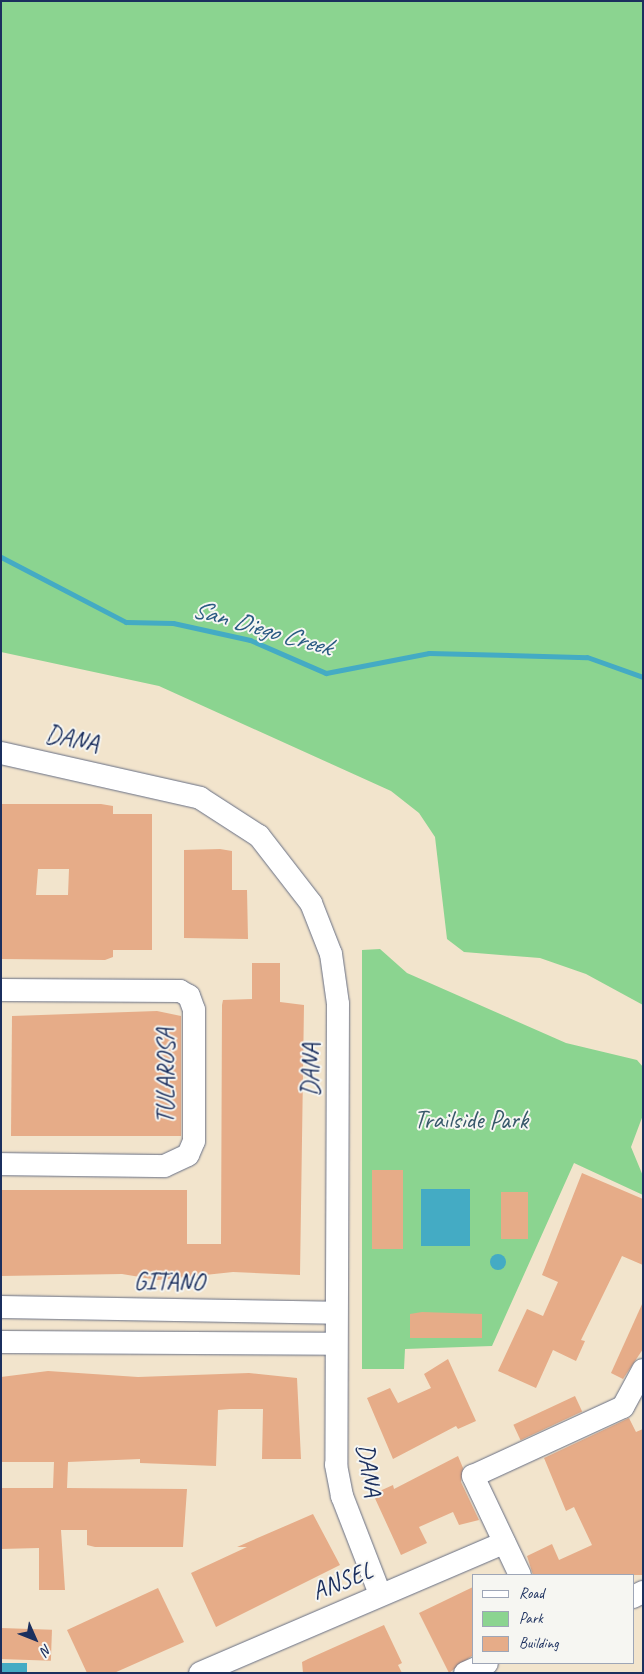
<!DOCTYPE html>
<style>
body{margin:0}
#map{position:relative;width:644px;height:1674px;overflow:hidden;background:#f2e4cc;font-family:Caveat,sans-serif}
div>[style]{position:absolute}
.green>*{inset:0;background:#8bd490}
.water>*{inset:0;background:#44abc4;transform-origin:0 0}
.round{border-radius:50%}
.stream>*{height:5px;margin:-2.5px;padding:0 2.5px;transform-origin:2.5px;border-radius:2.5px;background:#44abc4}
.building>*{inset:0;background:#e6ac88;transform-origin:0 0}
.roads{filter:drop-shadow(0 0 1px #666e84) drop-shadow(0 0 1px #666e84)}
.minor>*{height:22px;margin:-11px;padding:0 11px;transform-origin:11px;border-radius:11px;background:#fff}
span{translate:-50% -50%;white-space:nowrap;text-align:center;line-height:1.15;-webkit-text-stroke:4px #f6f6f2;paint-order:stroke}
.street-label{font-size:25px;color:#1b2f5e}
.park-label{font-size:25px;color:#37586a}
.water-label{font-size:26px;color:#295a82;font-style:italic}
.frame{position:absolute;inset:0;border:2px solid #1b2f5e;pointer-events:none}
.legend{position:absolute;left:472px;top:1574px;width:162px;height:90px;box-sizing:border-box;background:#f6f6f2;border:1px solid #9ea6b7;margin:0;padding:6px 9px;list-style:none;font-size:15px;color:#1b2f5e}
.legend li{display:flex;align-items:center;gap:10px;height:25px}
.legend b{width:25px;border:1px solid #9ea6b7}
.north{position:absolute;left:10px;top:1614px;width:50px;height:50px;-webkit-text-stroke:4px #f6f6f2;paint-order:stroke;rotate:134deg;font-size:14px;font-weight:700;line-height:20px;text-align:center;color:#1b2f5e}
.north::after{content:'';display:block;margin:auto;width:18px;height:22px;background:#1b2f5e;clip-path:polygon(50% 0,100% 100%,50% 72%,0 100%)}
</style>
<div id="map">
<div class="green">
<div style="clip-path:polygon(1px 1px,643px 1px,643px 1005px,586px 974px,540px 958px,464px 952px,447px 939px,435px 837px,419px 813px,391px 791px,159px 686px,1px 652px)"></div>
<div style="clip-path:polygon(380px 949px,407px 973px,566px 1043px,637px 1060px,643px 1067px,643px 1115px,631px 1147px,643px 1176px,643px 1195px,574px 1163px,492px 1346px,405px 1349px,404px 1369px,362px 1369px,362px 950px)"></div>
</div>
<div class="water">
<div style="left:421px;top:1189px;width:49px;height:57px"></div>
<div class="round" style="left:490px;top:1254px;width:16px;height:16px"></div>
<div style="left:27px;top:1663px;width:10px;height:26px;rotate:90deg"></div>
</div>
<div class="stream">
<div style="left:1px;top:557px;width:141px;rotate:27.5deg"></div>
<div style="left:126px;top:622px;width:47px;rotate:1.2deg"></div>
<div style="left:173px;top:623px;width:79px;rotate:12.4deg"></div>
<div style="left:250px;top:640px;width:83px;rotate:23.5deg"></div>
<div style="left:326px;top:673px;width:105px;rotate:-11deg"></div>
<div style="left:429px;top:653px;width:158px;rotate:1.5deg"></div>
<div style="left:587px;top:657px;width:59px;rotate:19.7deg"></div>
</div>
<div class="building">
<div style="clip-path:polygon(evenodd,1px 804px,101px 804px,113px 806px,113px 814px,152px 814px,152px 950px,113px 950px,113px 957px,105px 960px,1px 959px,1px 804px,38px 869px,69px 869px,68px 895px,36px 895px,38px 869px)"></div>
<div style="clip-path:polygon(220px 849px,232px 851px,232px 890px,247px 890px,248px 939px,184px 938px,184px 850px)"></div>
<div style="clip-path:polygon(252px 963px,280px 963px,280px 1002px,304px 1005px,300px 1275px,233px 1272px,158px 1280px,122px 1274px,1px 1276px,1px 1190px,187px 1190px,187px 1244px,221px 1244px,222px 1005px,223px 1000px,252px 999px)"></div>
<div style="clip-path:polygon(157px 1011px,181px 1016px,181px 1136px,11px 1136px,12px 1016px)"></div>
<div style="left:372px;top:1170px;width:31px;height:79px"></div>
<div style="clip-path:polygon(582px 1173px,643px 1199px,643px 1265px,622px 1256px,581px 1340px,585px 1341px,576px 1361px,553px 1350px,536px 1388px,498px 1371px,527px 1309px,543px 1316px,558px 1282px,542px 1275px)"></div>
<div style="left:501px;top:1192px;width:27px;height:47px"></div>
<div style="clip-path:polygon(643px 1302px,643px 1349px,623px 1379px,611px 1373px)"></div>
<div style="clip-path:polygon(422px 1312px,482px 1314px,482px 1338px,410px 1338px,410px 1314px)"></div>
<div style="clip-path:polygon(448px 1359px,476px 1421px,458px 1429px,456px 1426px,393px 1459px,367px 1398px,390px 1388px,398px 1403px,431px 1388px,424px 1374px)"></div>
<div style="clip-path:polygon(48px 1371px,138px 1377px,249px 1373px,297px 1378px,301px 1459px,262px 1459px,263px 1409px,230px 1409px,218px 1410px,216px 1466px,140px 1463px,140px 1459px,68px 1462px,67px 1488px,187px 1489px,183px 1547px,95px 1547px,87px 1545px,87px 1530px,61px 1530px,65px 1590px,39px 1590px,39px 1548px,1px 1549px,1px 1488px,53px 1488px,54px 1462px,1px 1462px,1px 1377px)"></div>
<div style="left:575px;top:1396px;width:17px;height:68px;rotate:65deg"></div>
<div style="clip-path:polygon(629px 1418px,636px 1432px,643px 1429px,643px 1575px,533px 1575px,527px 1556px,552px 1544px,559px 1560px,592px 1545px,574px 1507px,566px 1511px,544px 1458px)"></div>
<div style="clip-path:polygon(458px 1456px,463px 1468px,461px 1482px,479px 1520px,459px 1525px,453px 1512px,419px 1527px,427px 1543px,401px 1555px,373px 1494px,393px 1485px,394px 1489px)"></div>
<div style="clip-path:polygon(313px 1514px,340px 1565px,216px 1627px,191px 1573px,247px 1547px,237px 1547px)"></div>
<div style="clip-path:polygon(473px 1587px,473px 1655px,449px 1673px,419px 1613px)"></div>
<div style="clip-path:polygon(158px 1588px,184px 1642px,114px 1673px,87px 1673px,67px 1630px)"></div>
<div style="clip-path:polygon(384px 1625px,402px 1663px,398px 1665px,402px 1673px,303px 1673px,302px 1662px,308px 1659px)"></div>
<div style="left:1px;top:1628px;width:51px;height:31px;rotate:2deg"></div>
</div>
<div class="roads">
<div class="minor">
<div style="left:1px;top:753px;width:204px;rotate:12.7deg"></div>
<div style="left:200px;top:798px;width:70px;rotate:32.8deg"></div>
<div style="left:259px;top:836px;width:85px;rotate:52.2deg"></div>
<div style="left:311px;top:903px;width:55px;rotate:68.6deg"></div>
<div style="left:331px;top:954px;width:50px;rotate:82deg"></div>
<div style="left:338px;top:1004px;width:461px;rotate:90.2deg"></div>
<div style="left:336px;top:1465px;width:32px;rotate:79deg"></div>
<div style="left:342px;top:1496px;width:105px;rotate:68.8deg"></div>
<div style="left:1px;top:990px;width:179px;rotate:0.3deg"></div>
<div style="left:180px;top:991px;width:10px;rotate:29deg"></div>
<div style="left:189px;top:996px;width:15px;rotate:70deg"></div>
<div style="left:194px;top:1010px;width:131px;rotate:90deg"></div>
<div style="left:194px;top:1141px;width:15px;rotate:113deg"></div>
<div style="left:188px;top:1155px;width:26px;rotate:155deg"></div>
<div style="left:164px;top:1166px;width:163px;rotate:-179.3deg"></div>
<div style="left:1px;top:1307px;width:334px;rotate:1deg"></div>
<div style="left:1px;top:1342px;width:334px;rotate:0.3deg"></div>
<div style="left:520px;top:1575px;width:110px;rotate:-115.4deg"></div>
<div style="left:473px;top:1476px;width:165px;rotate:-24.7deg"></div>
<div style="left:623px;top:1407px;width:42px;rotate:-61.6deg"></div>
<div style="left:633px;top:1597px;width:11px;rotate:-27deg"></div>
<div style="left:200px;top:1673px;width:331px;rotate:-23.2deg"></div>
<div style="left:465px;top:1673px;width:24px;rotate:-24deg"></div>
</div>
</div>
<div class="street-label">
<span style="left:72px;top:739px;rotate:12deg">DANA</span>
<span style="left:311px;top:1070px;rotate:-89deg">DANA</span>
<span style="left:166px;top:1076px;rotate:-90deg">TULAROSA</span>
<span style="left:169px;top:1282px;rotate:1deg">GITANO</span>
<span style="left:369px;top:1470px;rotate:81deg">DANA</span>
<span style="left:342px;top:1581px;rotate:-22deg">ANSEL</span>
</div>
<div class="park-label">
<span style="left:471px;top:1120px">Trailside Park</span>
</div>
<div class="water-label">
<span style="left:262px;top:628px;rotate:16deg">San Diego Creek</span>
</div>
<div class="frame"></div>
<ul class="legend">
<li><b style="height:6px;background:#fff"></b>Road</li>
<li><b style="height:14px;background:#8bd490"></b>Park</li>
<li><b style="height:14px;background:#e6ac88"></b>Building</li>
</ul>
<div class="north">N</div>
</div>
